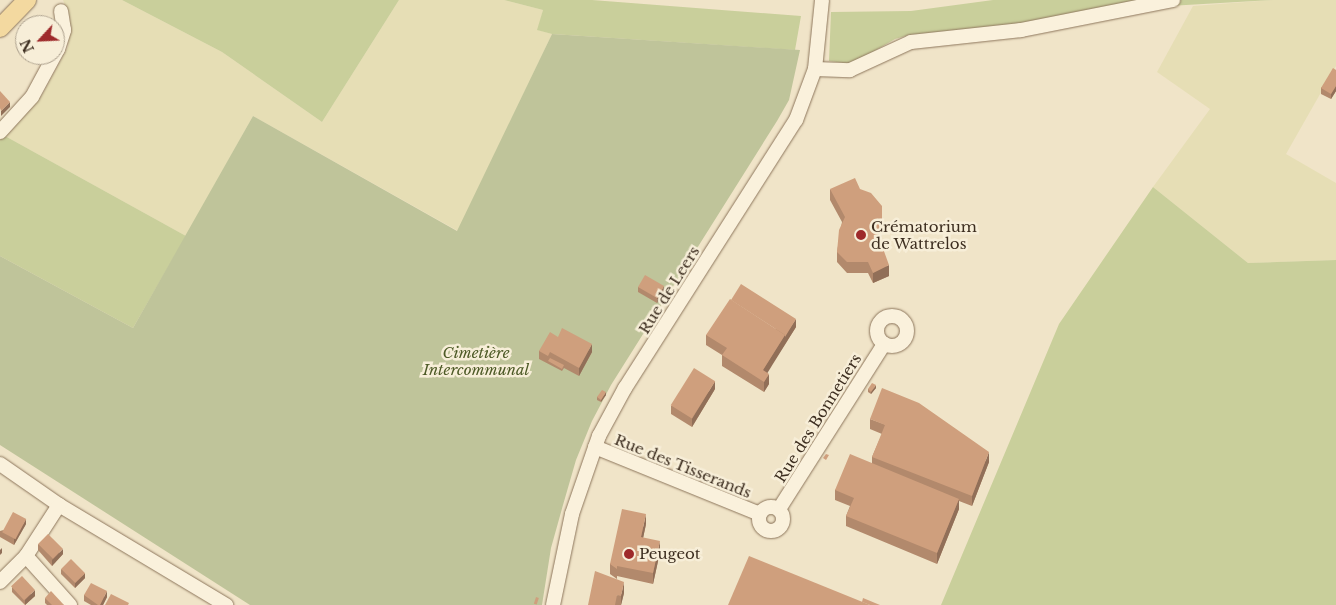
<!DOCTYPE html>
<meta charset="utf-8">
<style>
body{margin:0}
#map{position:relative;width:1336px;height:605px;overflow:hidden;background:#f0e4c8;font-family:"Libre Baskerville",serif}
div>[style]{position:absolute}
.farmland>*{inset:0;background:#e6deb5}
.green>*{inset:0;background:#c9cf9b}
.cemetery>*{inset:0;background:#bfc49a}
.roads{filter:drop-shadow(0 0 1px #8d765c) drop-shadow(0 0 1px #8d765c)}
.minor>*{height:14px;margin:-7px;padding:0 7px;transform-origin:7px;border-radius:7px;background:#faf1dc}
.minor>.ring{margin:-7px;padding:0;box-sizing:content-box;background:none;border:14px solid #faf1dc;border-radius:50%}
.major>*{height:18px;margin:-9px;padding:0 9px;transform-origin:9px;border-radius:9px;background:#f3d9a0}
.wall>*{inset:0;background:#b2896c}
.shaded-wall>*{inset:0;background:#916f58}
.building>*{inset:0;background:#cf9f7d;transform-origin:0 0}
.dots>*{width:14px;height:14px;translate:-50% -50%;box-sizing:border-box;border:2px solid #f7eed8;border-radius:50%}
span{translate:-50% -50%;white-space:nowrap;text-align:center;line-height:1.15;-webkit-text-stroke:5px #f7eed8;paint-order:stroke}
.poi-label{font-size:15px;color:#3d2e20}
.left{translate:0 -50%;text-align:left}
.street-label{font-size:15px;color:#3d2e20}
.park-label{font-size:15px;color:#4d5a26;font-style:italic}
.north{position:absolute;left:15px;top:15px;width:50px;height:50px;box-sizing:border-box;background:#f7eed8;border:1px solid #ada18e;border-radius:50%;rotate:245deg;font-size:14px;font-weight:700;line-height:20px;text-align:center;color:#3d2e20}
.north::after{content:'';display:block;margin:auto;width:18px;height:22px;background:#9e2a2b;clip-path:polygon(50% 0,100% 100%,50% 72%,0 100%)}
</style>
<div id="map">
<div class="farmland">
<div style="clip-path:polygon(63px 0,122px 0,222px 52px,322px 122px,399px 0,504px 0,543px 10px,538px 30px,552px 34px,458px 231px,253px 116px,186px 236px,5px 136px,42px 95px,68px 47px,70px 19px)"></div>
<div style="clip-path:polygon(1273px 0,1336px 0,1336px 66px,1286px 154px,1336px 183px,1336px 260px,1248px 263px,1153px 187px,1210px 109px,1157px 72px,1193px 6px)"></div>
</div>
<div class="green">
<div style="clip-path:polygon(122px 0,399px 0,322px 122px,222px 52px)"></div>
<div style="clip-path:polygon(504px 0,592px 0,801px 16px,795px 50px,552px 34px,537px 30px,543px 10px)"></div>
<div style="clip-path:polygon(993px 0,1273px 0,1100px 10px,1033px 22px,909px 35px,895px 39px,852px 64px,829px 61px,831px 12px,911px 11px)"></div>
<div style="clip-path:polygon(5px 136px,186px 236px,133px 328px,0 256px,0 140px)"></div>
<div style="clip-path:polygon(1153px 187px,1248px 263px,1336px 260px,1336px 605px,941px 605px,1059px 324px)"></div>
</div>
<div class="cemetery">
<div style="clip-path:polygon(552px 34px,800px 50px,789px 100px,777px 121px,611px 385px,592px 421px,576px 460px,563px 505px,551px 548px,542px 605px,250px 605px,0 445px,0 256px,133px 328px,253px 116px,457px 231px)"></div>
</div>
<div class="roads">
<div class="minor">
<div style="left:815px;top:69px;width:35px;rotate:2deg"></div>
<div style="left:850px;top:70px;width:67px;rotate:-24.7deg"></div>
<div style="left:911px;top:42px;width:111px;rotate:-6.2deg"></div>
<div style="left:1021px;top:30px;width:155px;rotate:-11.2deg"></div>
<div style="left:0;top:132px;width:47px;rotate:-47.6deg"></div>
<div style="left:32px;top:97px;width:55px;rotate:-61.6deg"></div>
<div style="left:58px;top:49px;width:20px;rotate:-72deg"></div>
<div style="left:64px;top:30px;width:19px;rotate:-99deg"></div>
<div class="ring" style="left:877px;top:316px;width:16px;height:16px"></div>
<div style="left:595px;top:447px;width:178px;rotate:22.1deg"></div>
<div style="left:0;top:464px;width:72px;rotate:34.8deg"></div>
<div style="left:59px;top:505px;width:195px;rotate:30.9deg"></div>
<div style="left:59px;top:505px;width:61px;rotate:122.9deg"></div>
<div style="left:26px;top:556px;width:66px;rotate:48.1deg"></div>
<div class="ring" style="left:759px;top:507px;width:10px;height:10px"></div>
<div style="left:779px;top:509px;width:196px;rotate:-57.5deg"></div>
<div style="left:0;top:582px;width:37px;rotate:-45deg"></div>
<div style="left:553px;top:605px;width:93px;rotate:-78.2deg"></div>
<div style="left:572px;top:514px;width:83px;rotate:-70.9deg"></div>
<div style="left:599px;top:436px;width:55px;rotate:-61.6deg"></div>
<div style="left:625px;top:388px;width:318px;rotate:-57.5deg"></div>
<div style="left:796px;top:120px;width:54px;rotate:-69.6deg"></div>
<div style="left:815px;top:69px;width:69px;rotate:-84.2deg"></div>
</div>
<div class="major">
<div style="left:0;top:28px;width:39px;rotate:-46deg"></div>
</div>
</div>
<div class="wall">
<div style="clip-path:polygon(1336px 70px,1336px 91px,1331px 99px,1321px 94px,1321px 88px)"></div>
<div style="clip-path:polygon(830px 189px,882px 236px,880px 239px,889px 276px,873px 283px,868px 273px,847px 273px,837px 262px,837px 252px,842px 222px,830px 200px)"></div>
<div style="clip-path:polygon(638px 287px,664px 291px,657px 303px,638px 292px)"></div>
<div style="clip-path:polygon(796px 327px,767px 372px,769px 384px,764px 392px,722px 366px,722px 355px,706px 345px,706px 335px)"></div>
<div style="clip-path:polygon(558px 337px,592px 352px,579px 376px,564px 368px,562px 371px,539px 359px,539px 351px)"></div>
<div style="clip-path:polygon(876px 388px,871px 394px,868px 392px,868px 389px)"></div>
<div style="clip-path:polygon(715px 389px,692px 427px,671px 414px,671px 406px)"></div>
<div style="clip-path:polygon(606px 395px,601px 402px,597px 400px,597px 397px)"></div>
<div style="clip-path:polygon(870px 419px,989px 462px,972px 506px,959px 501px,959px 509px,937px 564px,846px 526px,846px 516px,850px 506px,835px 500px,835px 490px,872px 463px,872px 457px,882px 434px,870px 429px)"></div>
<div style="clip-path:polygon(26px 524px,14px 545px,0 537px,0 531px)"></div>
<div style="clip-path:polygon(646px 524px,643px 538px,660px 552px,653px 584px,617px 576px,617px 579px,610px 574px,610px 564px)"></div>
<div style="clip-path:polygon(38px 544px,63px 554px,52px 566px,38px 550px)"></div>
<div style="clip-path:polygon(61px 569px,85px 578px,75px 588px,61px 574px)"></div>
<div style="clip-path:polygon(12px 587px,35px 596px,25px 605px,12px 592px)"></div>
<div style="clip-path:polygon(624px 593px,621px 605px,588px 605px)"></div>
<div style="clip-path:polygon(84px 595px,107px 597px,103px 605px,91px 605px,84px 601px)"></div>
<div style="clip-path:polygon(45px 598px,64px 605px,47px 605px,45px 603px)"></div>
</div>
<div class="shaded-wall">
<div style="clip-path:polygon(1336px 86px,1336px 91px,1331px 99px,1331px 94px)"></div>
<div style="clip-path:polygon(10px 102px,10px 107px,1px 116px,1px 111px)"></div>
<div style="clip-path:polygon(882px 206px,882px 236px,877px 243px,877px 232px)"></div>
<div style="clip-path:polygon(889px 265px,889px 276px,873px 283px,873px 273px)"></div>
<div style="clip-path:polygon(664px 286px,664px 291px,657px 303px,657px 298px)"></div>
<div style="clip-path:polygon(796px 319px,796px 327px,763px 380px,763px 370px,785px 335px)"></div>
<div style="clip-path:polygon(592px 344px,592px 352px,579px 376px,579px 368px)"></div>
<div style="clip-path:polygon(769px 374px,769px 384px,764px 392px,764px 382px)"></div>
<div style="clip-path:polygon(715px 381px,715px 389px,692px 427px,692px 419px)"></div>
<div style="clip-path:polygon(876px 385px,876px 388px,871px 394px,871px 392px)"></div>
<div style="clip-path:polygon(606px 392px,606px 395px,601px 402px,601px 400px)"></div>
<div style="clip-path:polygon(989px 452px,989px 462px,972px 506px,972px 496px)"></div>
<div style="clip-path:polygon(959px 499px,959px 509px,937px 564px,937px 553px)"></div>
<div style="clip-path:polygon(646px 514px,646px 524px,641px 548px,641px 537px)"></div>
<div style="clip-path:polygon(26px 519px,26px 524px,14px 545px,14px 539px)"></div>
<div style="clip-path:polygon(660px 541px,660px 552px,653px 584px,653px 573px)"></div>
<div style="clip-path:polygon(2px 548px,2px 553px,0 555px,0 550px)"></div>
<div style="clip-path:polygon(63px 549px,63px 554px,52px 566px,52px 560px)"></div>
<div style="clip-path:polygon(85px 573px,85px 578px,75px 588px,75px 582px)"></div>
<div style="clip-path:polygon(624px 582px,624px 593px,621px 605px,621px 596px)"></div>
<div style="clip-path:polygon(35px 590px,35px 596px,25px 605px,25px 600px)"></div>
<div style="clip-path:polygon(107px 591px,107px 597px,103px 605px,100px 605px)"></div>
</div>
<div class="building">
<div style="clip-path:polygon(1333px 68px,1336px 70px,1336px 86px,1331px 94px,1321px 88px)"></div>
<div style="clip-path:polygon(0 91px,10px 102px,1px 111px,0 108px)"></div>
<div style="clip-path:polygon(855px 178px,860px 189px,871px 193px,882px 206px,882px 226px,877px 232px,889px 265px,873px 273px,868px 262px,847px 262px,837px 252px,839px 230px,845px 217px,830px 189px)"></div>
<div style="left:645px;top:275px;width:22px;height:14px;rotate:30deg"></div>
<div style="clip-path:polygon(741px 284px,796px 319px,785px 337px,785px 335px,731px 300px)"></div>
<div style="clip-path:polygon(730px 299px,785px 335px,763px 370px,769px 374px,764px 382px,722px 355px,727px 348px,706px 335px)"></div>
<div style="clip-path:polygon(562px 328px,592px 344px,579px 368px,550px 352px,548px 356px,539px 351px,550px 332px,558px 337px)"></div>
<div style="clip-path:polygon(550px 358px,564px 365px,562px 369px,548px 361px)"></div>
<div style="left:694px;top:368px;width:25px;height:44px;rotate:32deg"></div>
<div style="clip-path:polygon(872px 383px,876px 385px,871px 392px,868px 389px)"></div>
<div style="clip-path:polygon(882px 388px,919px 403px,989px 452px,972px 496px,872px 457px,885px 425px,870px 419px)"></div>
<div style="clip-path:polygon(602px 390px,606px 392px,601px 400px,597px 397px)"></div>
<div style="clip-path:polygon(826px 454px,829px 455px,826px 460px,823px 458px)"></div>
<div style="clip-path:polygon(850px 454px,959px 499px,937px 553px,846px 516px,854px 498px,835px 490px)"></div>
<div style="clip-path:polygon(622px 509px,646px 514px,641px 537px,660px 541px,653px 573px,617px 566px,617px 569px,610px 564px)"></div>
<div style="left:13px;top:512px;width:15px;height:23px;rotate:28deg"></div>
<div style="left:48px;top:534px;width:21px;height:14px;rotate:45deg"></div>
<div style="clip-path:polygon(749px 556px,870px 605px,728px 605px)"></div>
<div style="left:71px;top:559px;width:20px;height:14px;rotate:45deg"></div>
<div style="clip-path:polygon(595px 571px,624px 582px,621px 596px,617px 595px,615px 605px,588px 605px)"></div>
<div style="left:22px;top:576px;width:19px;height:15px;rotate:47deg"></div>
<div style="clip-path:polygon(91px 583px,107px 591px,100px 605px,98px 605px,84px 595px)"></div>
<div style="clip-path:polygon(51px 591px,64px 605px,52px 605px,45px 598px)"></div>
<div style="clip-path:polygon(111px 594px,129px 603px,128px 605px,105px 605px)"></div>
<div style="left:536px;top:597px;width:3px;height:7px;rotate:18deg"></div>
<div style="clip-path:polygon(863px 598px,880px 605px,870px 605px,862px 602px)"></div>
</div>
<div class="dots">
<div style="left:861px;top:235px;background:#9e2a2b"></div>
<div style="left:629px;top:554px;background:#9e2a2b"></div>
</div>
<div class="poi-label">
<span class="left" style="left:871px;top:235px">Crématorium<br>de Wattrelos</span>
<span class="left" style="left:639px;top:554px">Peugeot</span>
</div>
<div class="street-label">
<span style="left:669px;top:290px;rotate:-58deg">Rue de Leers</span>
<span style="left:818px;top:418px;rotate:-58deg">Rue des Bonnetiers</span>
<span style="left:683px;top:466px;rotate:22deg">Rue des Tisserands</span>
</div>
<div class="park-label">
<span style="left:476px;top:361px">Cimetière<br>Intercommunal</span>
</div>
<div class="north">N</div>
</div>
